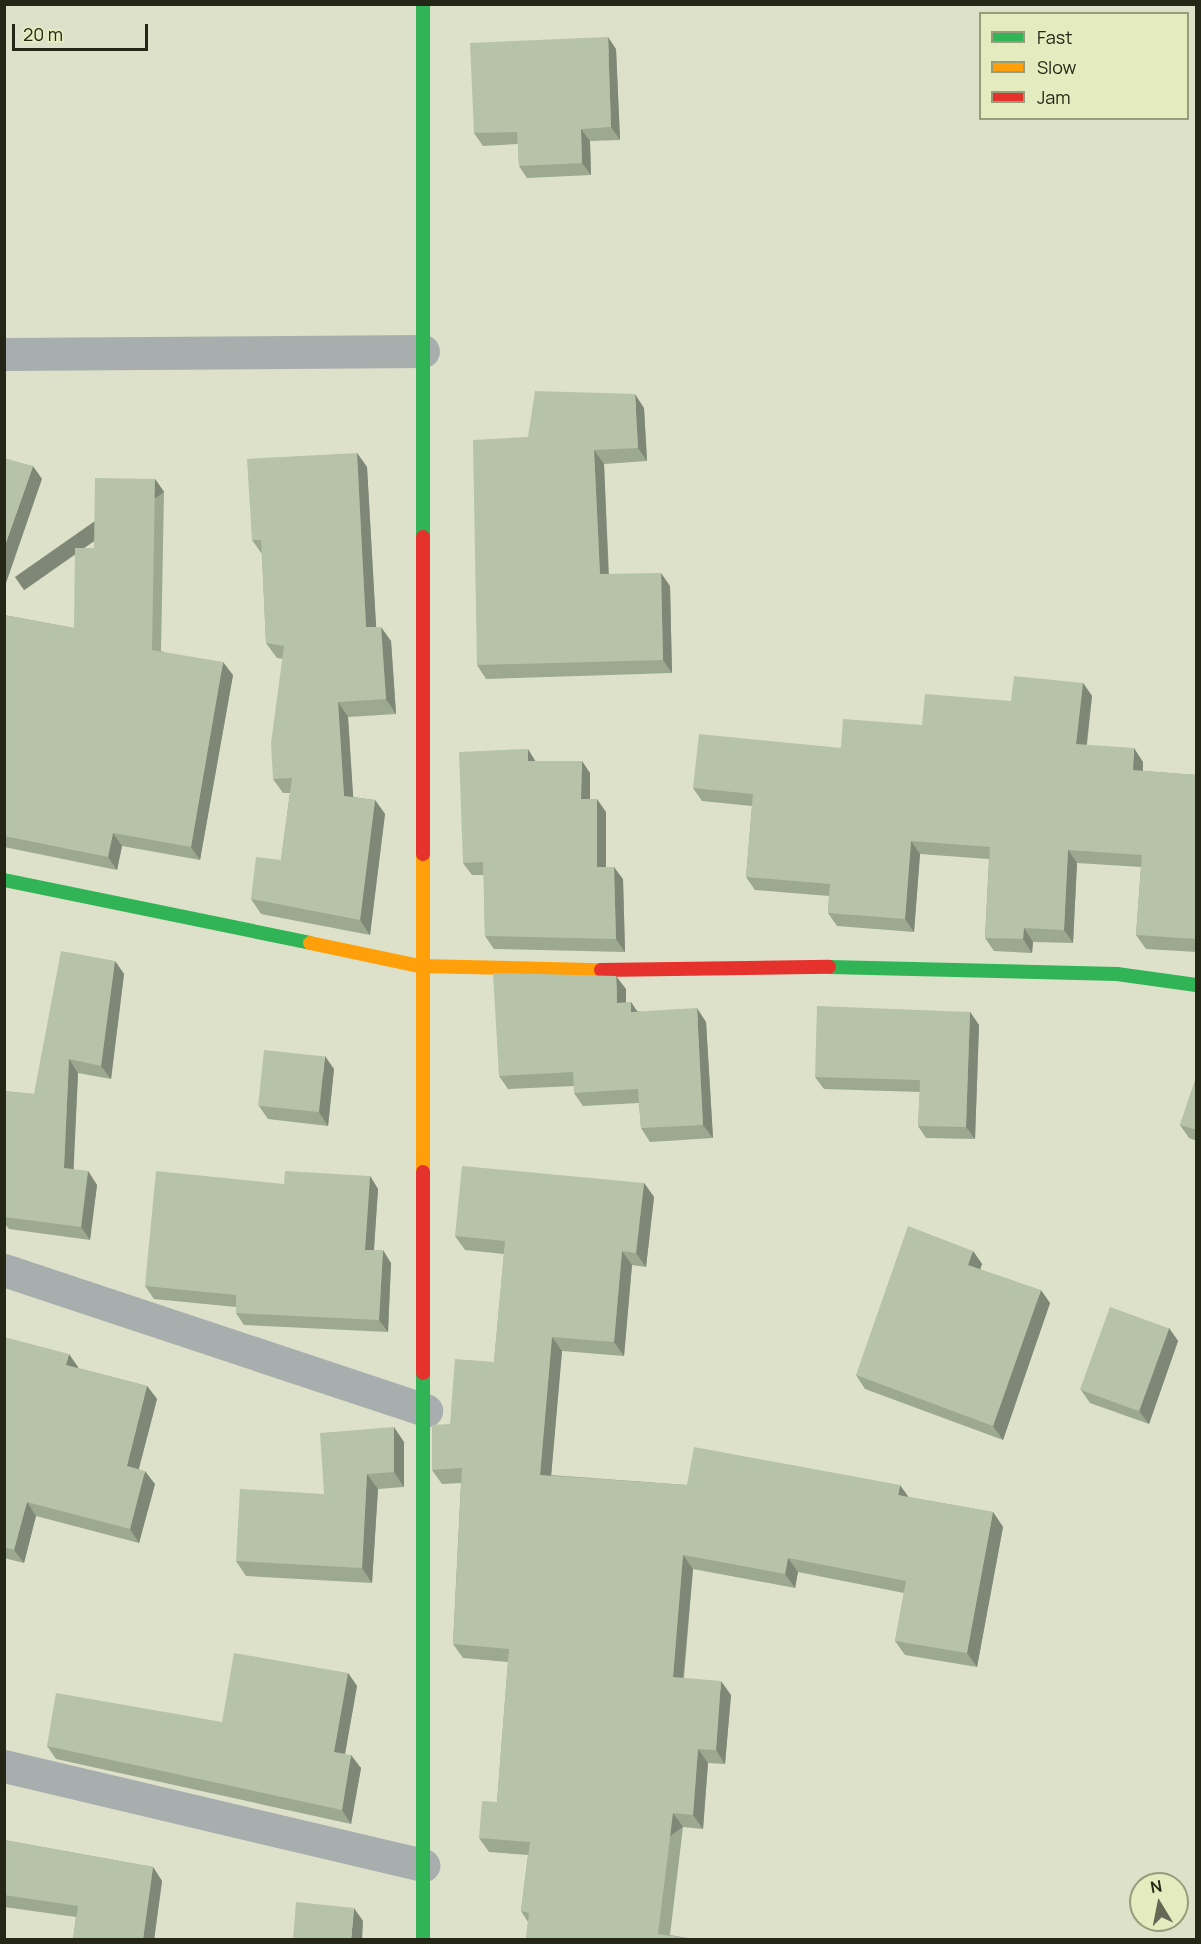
<!DOCTYPE html>
<style>
body{margin:0}
#map{position:relative;width:1201px;height:1944px;overflow:hidden;background:#dde1c9;font-family:Manrope,sans-serif}
div>[style]{position:absolute}
.street>*{height:33px;margin:-16.5px;padding:0 16.5px;transform-origin:16.5px;border-radius:16.5px;background:#a8aeae}
.fast>*{height:14px;margin:-7px;padding:0 7px;transform-origin:7px;border-radius:7px;background:#30b455}
.slow>*{height:14px;margin:-7px;padding:0 7px;transform-origin:7px;border-radius:7px;background:#ff9f0a}
.jam>*{height:14px;margin:-7px;padding:0 7px;transform-origin:7px;border-radius:7px;background:#e5322d}
.wall>*{inset:0;background:#9da891}
.shaded-wall>*{inset:0;background:#7f8876;transform-origin:0 0}
.building>*{inset:0;background:#b6c3a9;transform-origin:0 0}
span{translate:-50% -50%;white-space:nowrap;text-align:center;line-height:1.15;-webkit-text-stroke:4.5px #e3ebbf;paint-order:stroke}
.frame{position:absolute;inset:0;border:6px solid #242716;pointer-events:none}
.legend{position:absolute;left:979px;top:12px;width:210px;height:108px;box-sizing:border-box;background:#e3ebbf;border:2px solid #979d7b;margin:0;padding:8px 10px;list-style:none;font-size:18px;color:#242716}
.legend li{display:flex;align-items:center;gap:12px;height:30px}
.legend b{width:30px;border:2px solid #979d7b}
.north{position:absolute;left:1129px;top:1872px;width:60px;height:60px;box-sizing:border-box;background:#e3ebbf;border:2px solid #979d7b;border-radius:50%;rotate:350deg;font-size:16px;font-weight:700;line-height:24px;text-align:center;color:#242716}
.north::after{content:'';display:block;margin:auto;width:21px;height:27px;background:#656855;clip-path:polygon(50% 0,100% 100%,50% 72%,0 100%)}
.scale{position:absolute;left:12px;top:24px;width:136px;height:27px;box-sizing:border-box;border:3px solid #242716;border-top:0;padding-left:8px;font-size:18px;line-height:21px;white-space:nowrap;color:#242716;-webkit-text-stroke:4px #e3ebbf;paint-order:stroke}
</style>
<div id="map">
<div class="street">
<div style="left:4px;top:354px;width:419px;rotate:-0.4deg"></div>
<div style="left:4px;top:1270px;width:445px;rotate:18.4deg"></div>
<div style="left:4px;top:1766px;width:431px;rotate:13.3deg"></div>
</div>
<div class="fast">
<div style="left:423px;top:4px;width:533px;rotate:90deg"></div>
<div style="left:4px;top:880px;width:312px;rotate:11.6deg"></div>
<div style="left:829px;top:967px;width:288px;rotate:1.4deg"></div>
<div style="left:1117px;top:974px;width:80px;rotate:7.9deg"></div>
<div style="left:423px;top:1373px;width:567px;rotate:90deg"></div>
</div>
<div class="slow">
<div style="left:423px;top:854px;width:318px;rotate:90deg"></div>
<div style="left:310px;top:943px;width:111px;rotate:11.9deg"></div>
<div style="left:419px;top:966px;width:182px;rotate:1.3deg"></div>
</div>
<div class="jam">
<div style="left:423px;top:537px;width:317px;rotate:90deg"></div>
<div style="left:601px;top:970px;width:228px;rotate:-0.8deg"></div>
<div style="left:423px;top:1172px;width:201px;rotate:90deg"></div>
</div>
<div class="wall">
<div style="clip-path:polygon(616px 49px,620px 140px,590px 141px,591px 175px,527px 178px,519px 166px,518px 144px,483px 146px,474px 133px)"></div>
<div style="clip-path:polygon(644px 408px,647px 461px,604px 464px,609px 574px,670px 586px,672px 673px,486px 679px,477px 665px,528px 437px)"></div>
<div style="clip-path:polygon(357px 453px,367px 467px,376px 627px,391px 641px,396px 714px,348px 717px,353px 797px,375px 800px,385px 814px,370px 935px,261px 914px,251px 899px,281px 860px,290px 793px,283px 793px,273px 779px,283px 659px,277px 658px,266px 643px,262px 554px,252px 540px)"></div>
<div style="clip-path:polygon(155px 479px,164px 492px,161px 651px,233px 675px,200px 860px,122px 846px,117px 870px,4px 847px,4px 615px,74px 628px,94px 548px)"></div>
<div style="clip-path:polygon(1083px 683px,1092px 696px,1087px 745px,1143px 762px,1143px 771px,1197px 775px,1197px 952px,1146px 949px,1136px 935px,1141px 867px,1077px 863px,1073px 943px,1033px 942px,1032px 953px,994px 951px,985px 938px,989px 859px,920px 854px,914px 932px,837px 926px,828px 913px,829px 896px,755px 890px,746px 877px,752px 806px,702px 801px,693px 788px,1011px 701px)"></div>
<div style="clip-path:polygon(536px 761px,590px 773px,590px 799px,606px 812px,606px 867px,623px 879px,625px 952px,494px 949px,485px 936px,484px 875px,472px 875px,463px 863px)"></div>
<div style="clip-path:polygon(115px 961px,124px 974px,111px 1079px,78px 1073px,73px 1170px,88px 1171px,97px 1185px,90px 1240px,9px 1229px,4px 1223px,4px 1091px,34px 1094px)"></div>
<div style="clip-path:polygon(626px 989px,626px 1003px,631px 1002px,637px 1011px,706px 1022px,713px 1138px,650px 1142px,641px 1128px,639px 1103px,583px 1106px,574px 1093px,574px 1086px,508px 1089px,499px 1076px)"></div>
<div style="clip-path:polygon(970px 1012px,979px 1025px,975px 1139px,926px 1138px,918px 1126px,920px 1092px,824px 1089px,815px 1077px)"></div>
<div style="clip-path:polygon(334px 1069px,328px 1126px,268px 1119px,259px 1106px)"></div>
<div style="clip-path:polygon(1197px 1075px,1197px 1141px,1189px 1138px,1180px 1125px)"></div>
<div style="clip-path:polygon(370px 1176px,378px 1189px,374px 1250px,391px 1263px,388px 1332px,244px 1325px,236px 1313px,236px 1307px,154px 1299px,145px 1286px,284px 1184px)"></div>
<div style="clip-path:polygon(644px 1183px,654px 1197px,646px 1267px,632px 1265px,624px 1356px,562px 1351px,551px 1475px,687px 1485px,908px 1497px,993px 1512px,1003px 1527px,977px 1667px,905px 1655px,895px 1641px,904px 1593px,798px 1572px,795px 1588px,693px 1569px,684px 1678px,731px 1695px,725px 1764px,708px 1763px,703px 1829px,683px 1827px,670px 1935px,700px 1940px,526px 1940px,528px 1922px,521px 1911px,528px 1855px,489px 1852px,479px 1838px,497px 1802px,508px 1662px,463px 1658px,453px 1644px,461px 1483px,442px 1484px,432px 1470px,450px 1424px,494px 1362px,504px 1254px,465px 1250px,455px 1236px)"></div>
<div style="clip-path:polygon(973px 1251px,982px 1264px,980px 1269px,1050px 1303px,1003px 1440px,865px 1389px,856px 1375px)"></div>
<div style="clip-path:polygon(1169px 1328px,1178px 1341px,1149px 1424px,1090px 1403px,1081px 1390px)"></div>
<div style="clip-path:polygon(4px 1337px,78px 1367px,78px 1368px,147px 1386px,157px 1399px,139px 1469px,155px 1484px,139px 1543px,36px 1516px,24px 1563px,4px 1558px)"></div>
<div style="clip-path:polygon(404px 1442px,404px 1487px,378px 1489px,372px 1583px,246px 1576px,236px 1561px,324px 1494px)"></div>
<div style="clip-path:polygon(348px 1673px,357px 1686px,345px 1754px,361px 1768px,351px 1824px,56px 1759px,47px 1746px,222px 1722px)"></div>
<div style="clip-path:polygon(4px 1840px,153px 1867px,162px 1881px,154px 1940px,73px 1940px,76px 1917px,4px 1907px)"></div>
</div>
<div class="shaded-wall">
<div style="clip-path:polygon(608px 37px,616px 49px,620px 140px,611px 127px)"></div>
<div style="clip-path:polygon(581px 129px,590px 141px,591px 175px,582px 163px)"></div>
<div style="clip-path:polygon(635px 394px,644px 408px,647px 461px,638px 448px)"></div>
<div style="clip-path:polygon(594px 450px,604px 464px,609px 587px,600px 574px)"></div>
<div style="clip-path:polygon(357px 453px,367px 467px,377px 642px,366px 627px)"></div>
<div style="clip-path:polygon(33px 466px,42px 479px,4px 589px,4px 548px)"></div>
<div style="left:155px;top:479px;width:16px;height:171px;rotate:55deg"></div>
<div style="clip-path:polygon(661px 573px,670px 586px,672px 673px,663px 660px)"></div>
<div style="clip-path:polygon(381px 627px,391px 641px,396px 714px,386px 699px)"></div>
<div style="clip-path:polygon(223px 662px,233px 675px,200px 860px,191px 847px)"></div>
<div style="clip-path:polygon(1083px 683px,1092px 696px,1085px 757px,1076px 744px)"></div>
<div style="clip-path:polygon(338px 702px,348px 717px,354px 810px,344px 796px)"></div>
<div style="clip-path:polygon(1134px 748px,1143px 762px,1142px 783px,1133px 770px)"></div>
<div style="clip-path:polygon(528px 749px,536px 762px,528px 761px)"></div>
<div style="clip-path:polygon(582px 761px,590px 773px,590px 812px,581px 799px)"></div>
<div style="clip-path:polygon(597px 799px,606px 812px,606px 880px,597px 867px)"></div>
<div style="clip-path:polygon(375px 800px,385px 814px,370px 935px,360px 920px)"></div>
<div style="clip-path:polygon(113px 833px,122px 846px,117px 870px,108px 857px)"></div>
<div style="clip-path:polygon(911px 841px,920px 854px,914px 932px,905px 919px)"></div>
<div style="clip-path:polygon(1068px 850px,1077px 863px,1073px 943px,1064px 930px)"></div>
<div style="clip-path:polygon(614px 867px,623px 879px,625px 952px,616px 939px)"></div>
<div style="clip-path:polygon(1024px 928px,1033px 942px,1032px 953px,1023px 939px)"></div>
<div style="clip-path:polygon(115px 961px,124px 974px,111px 1079px,101px 1066px)"></div>
<div style="clip-path:polygon(616px 976px,626px 989px,626px 1016px,617px 1003px)"></div>
<div style="clip-path:polygon(631px 1002px,640px 1016px,631px 1012px)"></div>
<div style="clip-path:polygon(697px 1008px,706px 1022px,713px 1138px,703px 1125px)"></div>
<div style="clip-path:polygon(970px 1012px,979px 1025px,975px 1139px,966px 1127px)"></div>
<div style="clip-path:polygon(325px 1056px,334px 1069px,328px 1126px,319px 1112px)"></div>
<div style="clip-path:polygon(69px 1059px,78px 1073px,73px 1182px,64px 1168px)"></div>
<div style="clip-path:polygon(88px 1171px,97px 1185px,90px 1240px,81px 1227px)"></div>
<div style="clip-path:polygon(370px 1176px,378px 1189px,373px 1262px,365px 1250px)"></div>
<div style="clip-path:polygon(644px 1183px,654px 1197px,646px 1267px,636px 1253px)"></div>
<div style="clip-path:polygon(383px 1250px,391px 1263px,388px 1332px,379px 1320px)"></div>
<div style="clip-path:polygon(622px 1251px,632px 1265px,624px 1356px,614px 1342px)"></div>
<div style="clip-path:polygon(973px 1251px,982px 1264px,977px 1278px,968px 1265px)"></div>
<div style="clip-path:polygon(1041px 1290px,1050px 1303px,1003px 1440px,993px 1426px)"></div>
<div style="clip-path:polygon(1169px 1328px,1178px 1341px,1149px 1424px,1139px 1411px)"></div>
<div style="clip-path:polygon(552px 1337px,562px 1351px,550px 1489px,540px 1475px)"></div>
<div style="clip-path:polygon(69px 1354px,78px 1367px,76px 1378px,66px 1365px)"></div>
<div style="clip-path:polygon(147px 1386px,157px 1399px,136px 1479px,127px 1466px)"></div>
<div style="clip-path:polygon(394px 1427px,404px 1442px,404px 1487px,394px 1472px)"></div>
<div style="clip-path:polygon(145px 1471px,155px 1484px,139px 1543px,130px 1529px)"></div>
<div style="clip-path:polygon(367px 1474px,378px 1489px,372px 1583px,362px 1568px)"></div>
<div style="clip-path:polygon(900px 1485px,910px 1499px,898px 1495px)"></div>
<div style="clip-path:polygon(27px 1502px,36px 1516px,24px 1563px,14px 1550px)"></div>
<div style="clip-path:polygon(993px 1512px,1003px 1527px,977px 1667px,967px 1653px)"></div>
<div style="clip-path:polygon(683px 1555px,693px 1569px,682px 1691px,673px 1677px)"></div>
<div style="clip-path:polygon(788px 1558px,798px 1572px,795px 1588px,785px 1574px)"></div>
<div style="clip-path:polygon(348px 1673px,357px 1686px,343px 1765px,334px 1752px)"></div>
<div style="clip-path:polygon(721px 1681px,731px 1695px,725px 1764px,716px 1750px)"></div>
<div style="clip-path:polygon(698px 1749px,708px 1763px,703px 1829px,693px 1815px)"></div>
<div style="clip-path:polygon(351px 1755px,361px 1768px,351px 1824px,342px 1810px)"></div>
<div style="left:673px;top:1813px;width:17px;height:122px;rotate:54deg"></div>
<div style="clip-path:polygon(153px 1867px,162px 1881px,154px 1940px,143px 1940px)"></div>
<div style="clip-path:polygon(354px 1908px,363px 1921px,362px 1940px,351px 1940px)"></div>
</div>
<div class="building">
<div style="clip-path:polygon(608px 37px,611px 127px,581px 129px,582px 163px,519px 166px,517px 132px,474px 133px,470px 43px)"></div>
<div style="clip-path:polygon(535px 391px,635px 394px,638px 448px,594px 450px,600px 574px,661px 573px,663px 660px,477px 665px,473px 440px,528px 437px)"></div>
<div style="clip-path:polygon(357px 453px,366px 627px,381px 627px,386px 699px,338px 702px,344px 796px,375px 800px,360px 920px,251px 899px,256px 857px,281px 860px,292px 778px,273px 779px,271px 743px,284px 646px,266px 643px,261px 540px,252px 540px,247px 459px)"></div>
<div style="clip-path:polygon(4px 458px,33px 466px,4px 548px)"></div>
<div style="clip-path:polygon(95px 478px,155px 479px,152px 650px,223px 662px,191px 847px,113px 833px,108px 857px,4px 836px,4px 615px,74px 628px,75px 548px,94px 548px)"></div>
<div style="clip-path:polygon(1014px 676px,1083px 683px,1076px 744px,1134px 748px,1133px 770px,1197px 775px,1197px 939px,1136px 935px,1142px 855px,1068px 850px,1064px 930px,1024px 928px,1023px 939px,985px 938px,990px 847px,911px 841px,905px 919px,828px 913px,830px 884px,746px 877px,753px 794px,693px 788px,699px 734px,841px 748px,843px 719px,922px 725px,925px 694px,1011px 701px)"></div>
<div style="clip-path:polygon(528px 749px,528px 761px,582px 761px,581px 799px,597px 799px,597px 867px,614px 867px,616px 939px,485px 936px,483px 862px,463px 863px,459px 752px)"></div>
<div style="clip-path:polygon(61px 951px,115px 961px,101px 1066px,69px 1059px,64px 1168px,88px 1171px,81px 1227px,4px 1217px,4px 1091px,34px 1094px)"></div>
<div style="clip-path:polygon(493px 973px,616px 976px,617px 1003px,631px 1002px,631px 1012px,697px 1008px,703px 1125px,641px 1128px,638px 1089px,574px 1093px,573px 1072px,499px 1076px)"></div>
<div style="clip-path:polygon(817px 1006px,970px 1012px,966px 1127px,918px 1126px,920px 1080px,815px 1077px)"></div>
<div style="left:264px;top:1050px;width:61px;height:56px;rotate:6deg"></div>
<div style="clip-path:polygon(1197px 1075px,1197px 1130px,1180px 1125px)"></div>
<div style="clip-path:polygon(462px 1166px,644px 1183px,636px 1253px,622px 1251px,614px 1342px,552px 1337px,540px 1475px,687px 1485px,694px 1447px,900px 1485px,898px 1495px,993px 1512px,967px 1653px,895px 1641px,906px 1581px,788px 1558px,785px 1574px,683px 1555px,673px 1677px,721px 1681px,716px 1750px,698px 1749px,693px 1815px,673px 1813px,658px 1934px,700px 1940px,526px 1940px,529px 1913px,521px 1911px,530px 1842px,479px 1838px,482px 1801px,497px 1802px,509px 1649px,453px 1644px,462px 1468px,432px 1470px,432px 1425px,450px 1424px,455px 1359px,494px 1362px,505px 1241px,455px 1236px)"></div>
<div style="clip-path:polygon(156px 1171px,284px 1184px,285px 1171px,370px 1176px,365px 1250px,383px 1250px,379px 1320px,236px 1313px,236px 1295px,145px 1286px)"></div>
<div style="clip-path:polygon(908px 1226px,973px 1251px,968px 1265px,1041px 1290px,993px 1426px,856px 1375px)"></div>
<div style="left:1110px;top:1307px;width:63px;height:88px;rotate:20deg"></div>
<div style="clip-path:polygon(4px 1337px,69px 1354px,66px 1365px,147px 1386px,127px 1466px,145px 1471px,130px 1529px,27px 1502px,14px 1550px,4px 1547px)"></div>
<div style="clip-path:polygon(394px 1427px,394px 1472px,367px 1474px,362px 1568px,236px 1561px,240px 1489px,324px 1494px,320px 1433px)"></div>
<div style="clip-path:polygon(234px 1653px,348px 1673px,334px 1752px,351px 1755px,342px 1810px,47px 1746px,56px 1693px,222px 1722px)"></div>
<div style="clip-path:polygon(4px 1840px,153px 1867px,143px 1940px,73px 1940px,78px 1906px,4px 1895px)"></div>
<div style="clip-path:polygon(296px 1902px,354px 1908px,351px 1940px,293px 1940px)"></div>
</div>
<div class="frame"></div>
<ul class="legend">
<li><b style="height:8px;background:#30b455"></b>Fast</li>
<li><b style="height:8px;background:#ff9f0a"></b>Slow</li>
<li><b style="height:8px;background:#e5322d"></b>Jam</li>
</ul>
<div class="north">N</div>
<div class="scale">20 m</div>
</div>
